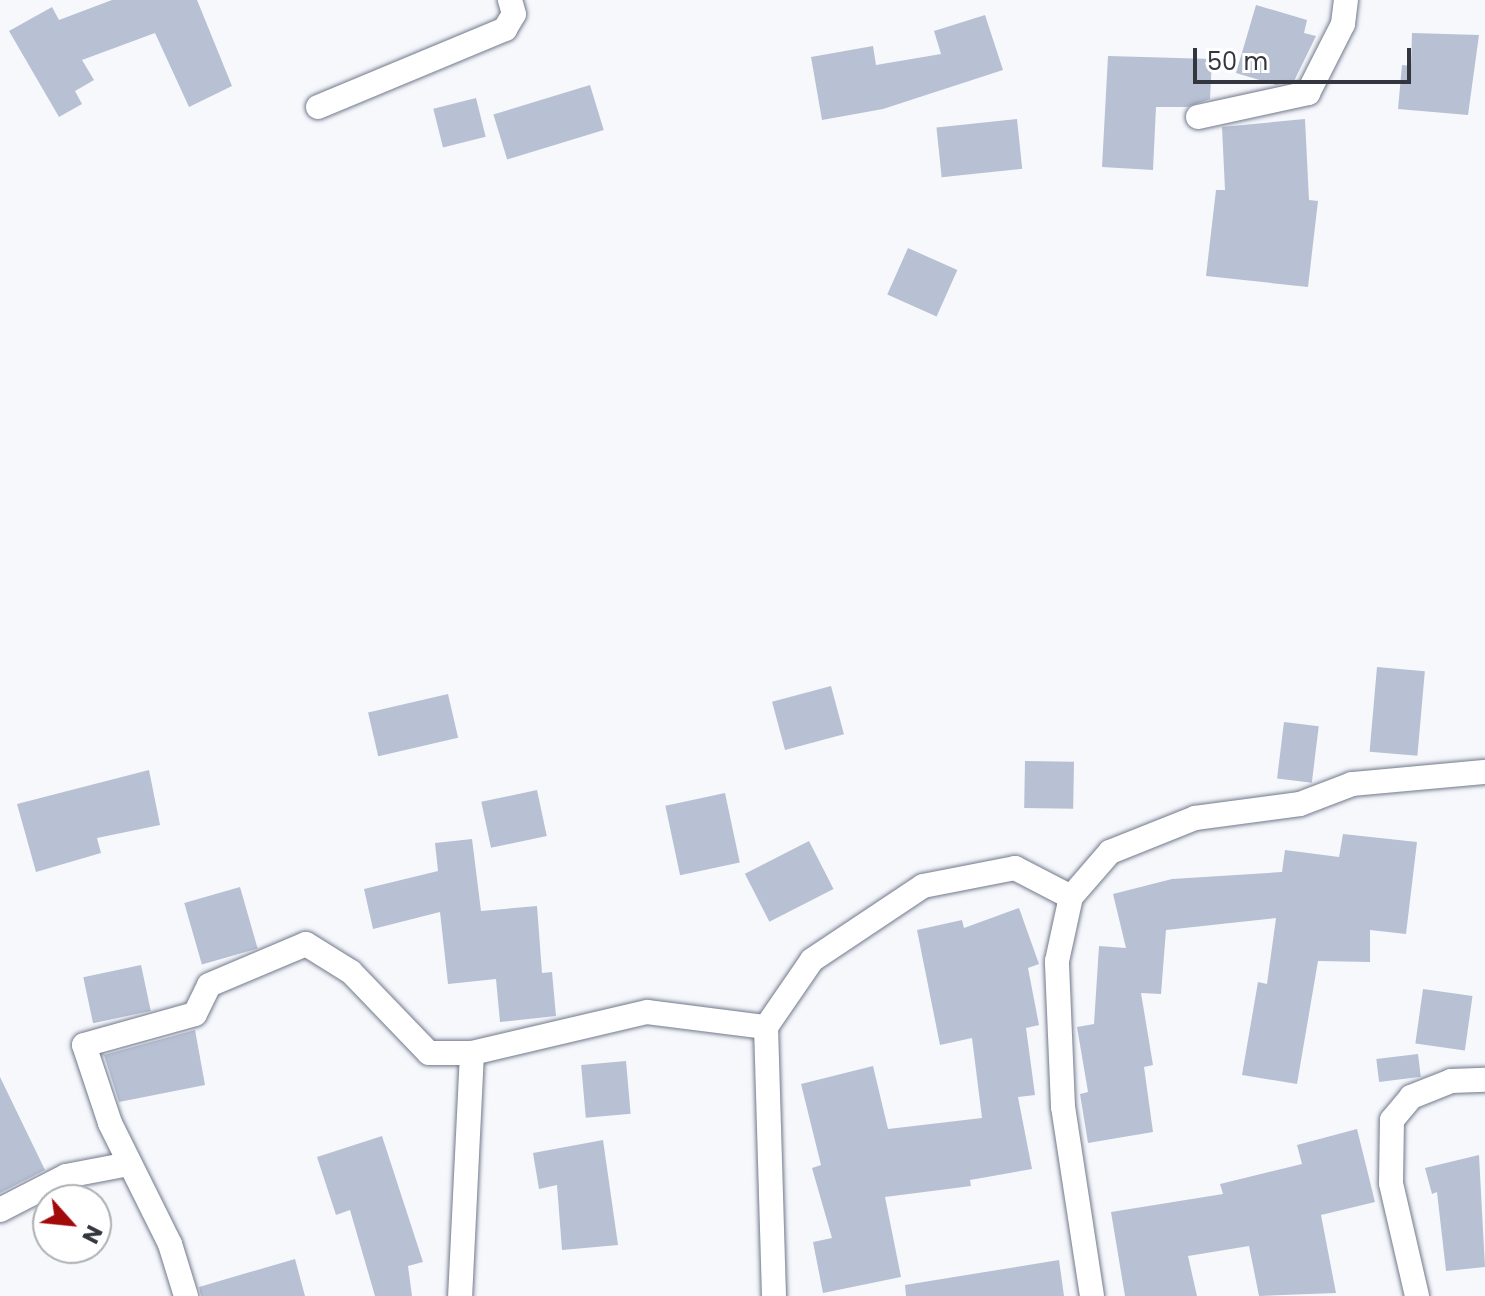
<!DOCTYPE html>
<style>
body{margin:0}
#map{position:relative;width:1485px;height:1296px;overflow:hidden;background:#f6f8fc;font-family:Poppins,sans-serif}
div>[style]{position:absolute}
.building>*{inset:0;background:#b8c0d4;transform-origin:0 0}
.roads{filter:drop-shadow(0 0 2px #71798b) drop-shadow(0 0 2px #71798b)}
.street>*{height:24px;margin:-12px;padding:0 12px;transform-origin:12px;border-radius:12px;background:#fff}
span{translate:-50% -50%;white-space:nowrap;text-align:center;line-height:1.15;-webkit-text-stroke:6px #fff;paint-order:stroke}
.north{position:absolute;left:32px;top:1184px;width:80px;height:80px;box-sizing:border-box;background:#fff;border:2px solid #adafb2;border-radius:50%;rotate:117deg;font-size:22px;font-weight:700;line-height:32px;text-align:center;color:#33363e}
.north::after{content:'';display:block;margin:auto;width:28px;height:36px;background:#a20a09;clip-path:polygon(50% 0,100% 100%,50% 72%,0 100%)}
.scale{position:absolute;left:1193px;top:48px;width:218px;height:36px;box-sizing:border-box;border:4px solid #33363e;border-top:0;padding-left:10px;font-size:24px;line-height:28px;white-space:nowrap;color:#33363e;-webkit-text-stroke:6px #fff;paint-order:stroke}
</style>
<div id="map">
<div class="building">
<div style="clip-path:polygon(112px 0,197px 0,232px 86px,189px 107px,155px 33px,82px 60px,94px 80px,75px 91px,82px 104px,59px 117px,9px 31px,52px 7px,59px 20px)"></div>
<div style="clip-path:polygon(1256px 5px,1307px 20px,1304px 33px,1316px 36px,1294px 81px,1276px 85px,1236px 73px)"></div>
<div style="clip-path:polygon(985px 15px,1003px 70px,883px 109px,822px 120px,811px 57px,873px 46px,876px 65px,941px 54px,934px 31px)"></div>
<div style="clip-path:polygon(1412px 33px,1479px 35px,1468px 115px,1398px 109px,1402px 65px,1411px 66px)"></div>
<div style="clip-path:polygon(1108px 56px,1212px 59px,1210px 99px,1187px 107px,1156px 107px,1153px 170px,1102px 167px)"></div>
<div style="left:590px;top:85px;width:47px;height:101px;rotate:73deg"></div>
<div style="left:476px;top:98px;width:40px;height:44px;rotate:76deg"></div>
<div style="left:1017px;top:119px;width:50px;height:81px;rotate:84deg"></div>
<div style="clip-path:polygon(1305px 119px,1309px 200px,1318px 201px,1308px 287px,1206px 276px,1216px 190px,1225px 190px,1222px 127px)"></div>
<div style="left:908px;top:248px;width:54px;height:51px;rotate:24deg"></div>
<div style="left:1377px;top:667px;width:48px;height:85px;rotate:5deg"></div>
<div style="left:831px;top:686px;width:50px;height:61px;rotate:75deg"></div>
<div style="left:448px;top:694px;width:45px;height:82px;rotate:77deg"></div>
<div style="left:1284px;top:722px;width:35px;height:57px;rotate:7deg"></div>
<div style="left:1025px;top:761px;width:49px;height:47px;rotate:1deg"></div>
<div style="clip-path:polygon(149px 770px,160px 825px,97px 838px,101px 853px,36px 872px,17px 804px)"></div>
<div style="left:537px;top:790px;width:47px;height:57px;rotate:78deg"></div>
<div style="left:725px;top:793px;width:71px;height:61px;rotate:78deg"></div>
<div style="clip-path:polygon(1343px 834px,1417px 842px,1406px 934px,1370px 930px,1370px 962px,1318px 961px,1297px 1084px,1242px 1075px,1258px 982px,1267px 984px,1276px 918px,1166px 930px,1161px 994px,1141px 993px,1153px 1065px,1144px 1067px,1153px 1132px,1088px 1143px,1080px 1094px,1088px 1092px,1077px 1027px,1094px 1024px,1099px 946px,1126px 948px,1113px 894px,1172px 879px,1282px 872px,1285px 850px,1339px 857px)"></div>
<div style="clip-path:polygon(472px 839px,481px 911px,537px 906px,542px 973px,552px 972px,556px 1016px,500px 1022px,496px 979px,448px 984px,440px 912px,373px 929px,364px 889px,438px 871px,435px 843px)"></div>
<div style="left:809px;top:841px;width:54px;height:72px;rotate:63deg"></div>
<div style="left:240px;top:887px;width:64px;height:58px;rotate:74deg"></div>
<div style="clip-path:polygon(1019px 908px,1039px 964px,1028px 968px,1039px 1025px,1026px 1028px,1035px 1095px,1018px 1097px,1032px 1169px,970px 1180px,971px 1186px,885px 1197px,901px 1277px,823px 1293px,813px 1242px,832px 1238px,812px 1168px,821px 1165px,801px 1084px,873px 1066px,888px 1129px,982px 1118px,972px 1038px,940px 1045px,917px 930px,962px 920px,964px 928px)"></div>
<div style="left:141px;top:965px;width:47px;height:59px;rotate:78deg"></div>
<div style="left:1423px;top:989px;width:50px;height:55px;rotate:8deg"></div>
<div style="clip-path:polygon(195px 1030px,205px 1085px,119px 1102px,104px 1055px)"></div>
<div style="left:1418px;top:1054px;width:23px;height:42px;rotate:83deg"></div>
<div style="left:626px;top:1061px;width:53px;height:45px;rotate:85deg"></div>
<div style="clip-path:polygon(0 1077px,45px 1170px,0 1193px)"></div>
<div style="clip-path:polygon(1357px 1129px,1375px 1202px,1321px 1215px,1336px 1293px,1259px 1296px,1249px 1246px,1188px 1256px,1197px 1296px,1125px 1296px,1111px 1212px,1223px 1194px,1220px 1184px,1302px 1164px,1297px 1145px)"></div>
<div style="clip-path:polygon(382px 1136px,423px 1262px,408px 1266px,412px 1296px,375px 1296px,350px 1210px,336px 1215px,317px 1157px)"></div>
<div style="clip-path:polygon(603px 1140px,618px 1245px,562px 1250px,557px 1185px,539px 1189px,533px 1153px)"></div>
<div style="clip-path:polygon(1479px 1155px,1485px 1267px,1446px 1271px,1437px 1192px,1432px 1194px,1425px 1168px)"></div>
<div style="clip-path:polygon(295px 1259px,305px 1296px,201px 1296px,199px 1287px)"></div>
<div style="clip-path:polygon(1059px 1260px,1064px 1296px,906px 1296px,905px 1285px)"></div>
</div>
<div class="roads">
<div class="street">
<div style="left:318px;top:107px;width:203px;rotate:-22.6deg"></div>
<div style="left:505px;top:29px;width:17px;rotate:-59deg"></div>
<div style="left:514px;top:14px;width:15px;rotate:-106deg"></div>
<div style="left:1198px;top:117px;width:113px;rotate:-12.3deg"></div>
<div style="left:1308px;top:93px;width:77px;rotate:-63.1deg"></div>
<div style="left:1343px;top:24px;width:24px;rotate:-83deg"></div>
<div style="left:472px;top:1053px;width:180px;rotate:-13.2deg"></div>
<div style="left:647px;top:1012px;width:120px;rotate:7.2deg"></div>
<div style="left:0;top:1210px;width:74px;rotate:-27.3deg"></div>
<div style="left:66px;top:1176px;width:64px;rotate:-10.8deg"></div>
<div style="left:186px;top:1296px;width:54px;rotate:-107.1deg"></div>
<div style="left:170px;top:1244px;width:135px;rotate:-116.4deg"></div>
<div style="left:110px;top:1123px;width:82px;rotate:-108.4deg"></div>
<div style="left:84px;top:1045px;width:115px;rotate:-15.6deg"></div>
<div style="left:195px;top:1014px;width:32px;rotate:-64deg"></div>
<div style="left:209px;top:985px;width:105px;rotate:-22.9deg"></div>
<div style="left:306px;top:944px;width:53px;rotate:31.9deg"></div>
<div style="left:351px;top:972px;width:112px;rotate:46.1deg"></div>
<div style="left:429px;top:1053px;width:43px"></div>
<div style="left:472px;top:1053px;width:243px;rotate:92.8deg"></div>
<div style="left:774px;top:1296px;width:269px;rotate:-91.7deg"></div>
<div style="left:766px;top:1027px;width:81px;rotate:-55.5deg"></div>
<div style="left:812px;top:960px;width:133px;rotate:-33.7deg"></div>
<div style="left:923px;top:886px;width:94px;rotate:-11.1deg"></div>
<div style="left:1015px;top:868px;width:63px;rotate:27.4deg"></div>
<div style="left:1092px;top:1296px;width:191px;rotate:-98.7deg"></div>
<div style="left:1063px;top:1107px;width:146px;rotate:-92.4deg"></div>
<div style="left:1057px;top:961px;width:66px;rotate:-77.7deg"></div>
<div style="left:1071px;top:897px;width:60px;rotate:-49.1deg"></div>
<div style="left:1110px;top:852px;width:92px;rotate:-21.8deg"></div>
<div style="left:1195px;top:818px;width:106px;rotate:-7.6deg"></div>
<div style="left:1300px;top:804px;width:56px;rotate:-21deg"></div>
<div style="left:1352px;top:784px;width:134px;rotate:-5.2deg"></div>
<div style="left:1417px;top:1296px;width:116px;rotate:-103deg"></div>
<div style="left:1391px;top:1183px;width:63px;rotate:-89.1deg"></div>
<div style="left:1392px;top:1120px;width:30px;rotate:-50deg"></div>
<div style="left:1411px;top:1097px;width:43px;rotate:-21.8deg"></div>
<div style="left:1451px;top:1081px;width:34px;rotate:-2deg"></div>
</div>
</div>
<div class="north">N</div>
<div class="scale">50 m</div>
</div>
